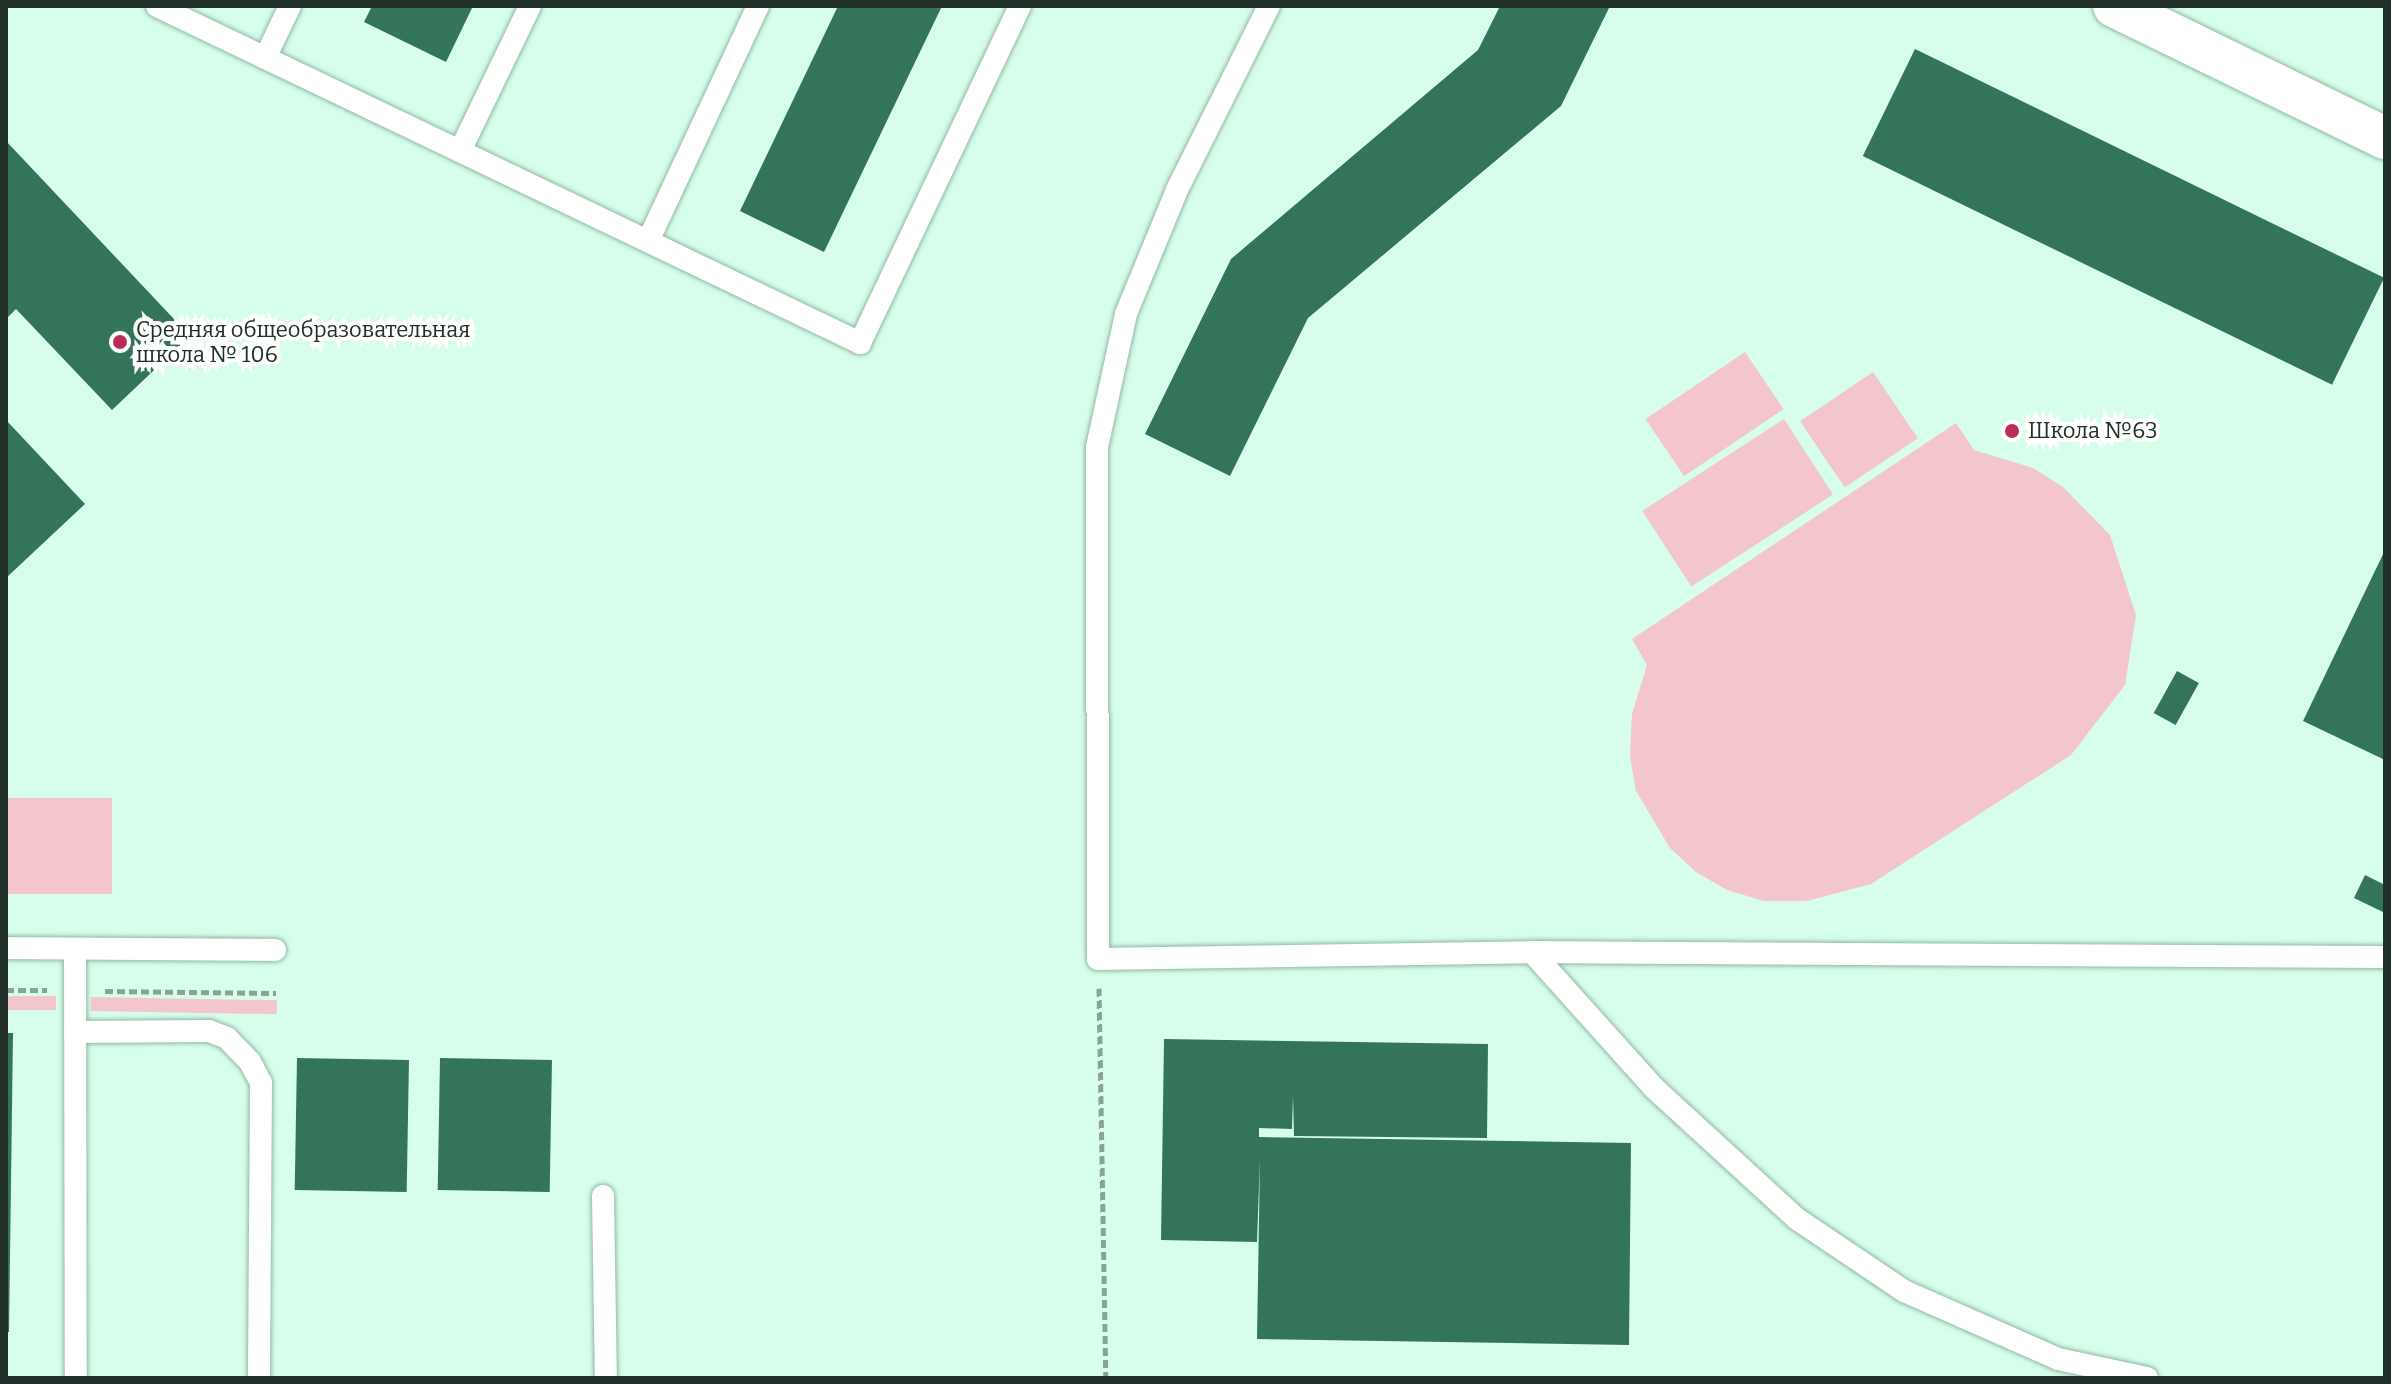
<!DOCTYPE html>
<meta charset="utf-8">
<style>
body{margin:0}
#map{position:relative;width:2391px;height:1384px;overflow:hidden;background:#d6feea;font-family:Bitter,serif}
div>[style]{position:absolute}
.green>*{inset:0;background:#f2c6cc;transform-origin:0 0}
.building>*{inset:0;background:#34755a;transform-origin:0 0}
.path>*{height:5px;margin-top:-2.5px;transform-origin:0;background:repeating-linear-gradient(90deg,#87a495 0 8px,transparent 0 12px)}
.roads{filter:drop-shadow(0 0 2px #92b8a5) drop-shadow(0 0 2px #92b8a5)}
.service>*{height:22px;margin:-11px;padding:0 11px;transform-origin:11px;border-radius:11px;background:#fff}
.minor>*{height:42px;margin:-21px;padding:0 21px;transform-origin:21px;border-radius:21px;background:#fff}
.dots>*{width:22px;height:22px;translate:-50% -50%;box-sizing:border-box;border:4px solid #fff;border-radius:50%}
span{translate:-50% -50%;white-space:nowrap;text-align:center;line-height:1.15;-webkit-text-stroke:8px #fff;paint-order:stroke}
.poi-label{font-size:22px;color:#203028}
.left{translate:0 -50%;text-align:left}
.frame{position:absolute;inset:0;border:8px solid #203028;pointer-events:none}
</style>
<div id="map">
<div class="green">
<div style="left:1745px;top:352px;width:69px;height:120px;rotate:56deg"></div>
<div style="left:1873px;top:372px;width:80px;height:88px;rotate:56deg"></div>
<div style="left:1784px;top:419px;width:90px;height:169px;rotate:57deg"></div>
<div style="clip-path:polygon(1956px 423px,1974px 450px,2033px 468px,2063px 487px,2110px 535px,2136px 615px,2125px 685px,2071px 755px,1871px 884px,1807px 901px,1764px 901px,1727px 890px,1696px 872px,1670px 848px,1636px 791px,1630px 757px,1632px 714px,1647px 665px,1632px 639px)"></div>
<div style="left:6px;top:798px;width:106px;height:96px"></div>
<div style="left:6px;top:996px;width:50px;height:14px"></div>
<div style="left:91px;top:997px;width:186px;height:14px;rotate:1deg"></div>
</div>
<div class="building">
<div style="clip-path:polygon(372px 6px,473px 6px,446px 62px,364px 22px)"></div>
<div style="clip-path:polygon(838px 6px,942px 6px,824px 252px,740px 211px)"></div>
<div style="clip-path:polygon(1500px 6px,1610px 6px,1561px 106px,1308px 318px,1230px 476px,1145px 434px,1231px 259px,1478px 50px)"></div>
<div style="left:1915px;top:49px;width:522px;height:119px;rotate:26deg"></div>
<div style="clip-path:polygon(6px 141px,190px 336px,112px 410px,16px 309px,6px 319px)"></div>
<div style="clip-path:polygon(6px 420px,85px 504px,6px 578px)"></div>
<div style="clip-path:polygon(2385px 550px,2385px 760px,2303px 721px)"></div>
<div style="left:2177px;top:671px;width:25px;height:48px;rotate:29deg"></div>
<div style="clip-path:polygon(2365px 875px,2385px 885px,2385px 913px,2354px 898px)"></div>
<div style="clip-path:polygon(6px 1033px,13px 1033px,9px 1332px,6px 1332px)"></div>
<div style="clip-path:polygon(1164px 1039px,1488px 1044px,1487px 1138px,1294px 1136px,1293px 1096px,1292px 1129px,1259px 1128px,1259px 1137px,1631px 1143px,1629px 1345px,1257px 1339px,1260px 1159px,1257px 1242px,1161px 1240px)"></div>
<div style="left:297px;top:1058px;width:112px;height:132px;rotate:1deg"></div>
<div style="left:440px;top:1058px;width:112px;height:132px;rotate:1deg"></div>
</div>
<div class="path">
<div style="left:1099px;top:988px;width:390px;rotate:89deg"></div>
<div style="left:6px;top:990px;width:41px"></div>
<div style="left:105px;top:991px;width:171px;rotate:0.7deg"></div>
</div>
<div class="roads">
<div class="service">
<div style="left:157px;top:6px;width:780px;rotate:25.61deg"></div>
<div style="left:860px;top:343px;width:373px;rotate:-64.6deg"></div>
<div style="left:1269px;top:6px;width:206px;rotate:116.6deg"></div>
<div style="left:1177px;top:190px;width:134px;rotate:112.4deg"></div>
<div style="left:1126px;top:314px;width:136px;rotate:102.3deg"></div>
<div style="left:1097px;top:447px;width:512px;rotate:89.89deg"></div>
<div style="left:1098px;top:959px;width:434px;rotate:-0.9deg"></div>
<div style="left:1532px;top:952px;width:853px;rotate:0.34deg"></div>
<div style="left:265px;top:58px;width:58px;rotate:-64.3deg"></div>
<div style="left:460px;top:151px;width:161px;rotate:-64.2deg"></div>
<div style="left:648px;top:241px;width:259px;rotate:-64.9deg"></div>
<div style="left:6px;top:948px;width:269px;rotate:0.4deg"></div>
<div style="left:75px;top:949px;width:429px;rotate:89.9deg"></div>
<div style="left:1532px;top:952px;width:183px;rotate:48.1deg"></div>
<div style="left:1654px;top:1088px;width:194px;rotate:42.5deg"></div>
<div style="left:1797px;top:1219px;width:129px;rotate:33.9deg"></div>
<div style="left:1904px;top:1291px;width:168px;rotate:23.8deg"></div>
<div style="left:2058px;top:1359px;width:91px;rotate:12.1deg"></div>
<div style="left:75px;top:1032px;width:134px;rotate:-0.4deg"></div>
<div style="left:209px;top:1031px;width:19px;rotate:21deg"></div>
<div style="left:227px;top:1038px;width:33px;rotate:46deg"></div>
<div style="left:250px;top:1062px;width:24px;rotate:62deg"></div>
<div style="left:261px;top:1083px;width:295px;rotate:90.4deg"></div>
<div style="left:603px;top:1196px;width:182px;rotate:89.1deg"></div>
</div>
<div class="minor">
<div style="left:2114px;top:6px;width:301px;rotate:26deg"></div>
</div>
</div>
<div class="dots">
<div style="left:120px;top:342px;background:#bc2c56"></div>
<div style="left:2012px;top:431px;background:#bc2c56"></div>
</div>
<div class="poi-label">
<span class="left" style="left:136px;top:342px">Средняя общеобразовательная<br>школа № 106</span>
<span class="left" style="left:2028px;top:431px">Школа №63</span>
</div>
<div class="frame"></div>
</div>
